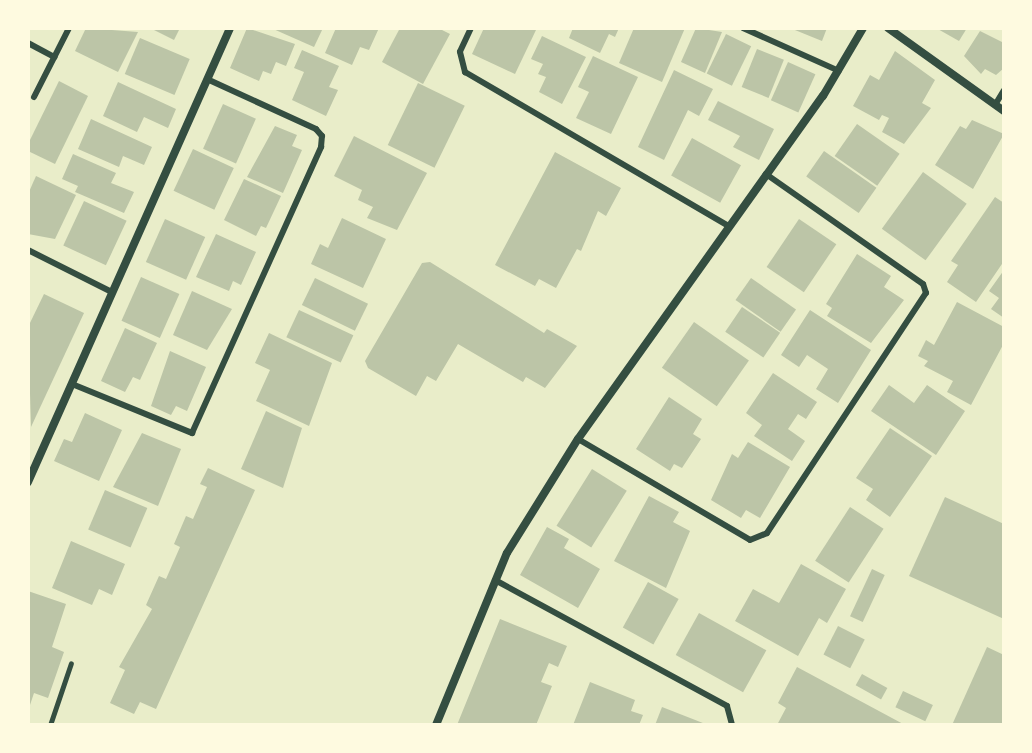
<!DOCTYPE html>
<style>
body{margin:0}
#map{position:relative;width:1032px;height:753px;overflow:hidden;background:#e9edc9;font-family:"Varela Round",sans-serif}
div>[style]{position:absolute}
.building>*{inset:0;background:#bcc5a7;transform-origin:0 0}
.path>*{height:5px;margin:-2.5px;padding:0 2.5px;transform-origin:2.5px;border-radius:2.5px;background:#344e41}
.service>*{height:6px;margin:-3px;padding:0 3px;transform-origin:3px;border-radius:3px;background:#344e41}
.minor>*{height:8px;margin:-4px;padding:0 4px;transform-origin:4px;border-radius:4px;background:#344e41}
span{translate:-50% -50%;white-space:nowrap;text-align:center;line-height:1.15;-webkit-text-stroke:8px #fefae0;paint-order:stroke}
.frame{position:absolute;inset:0;border:30px solid #fefae0;pointer-events:none}
</style>
<div id="map">
<div class="building">
<div style="clip-path:polygon(86px 28px,138px 32px,118px 72px,75px 51px)"></div>
<div style="clip-path:polygon(150px 28px,180px 28px,174px 40px)"></div>
<div style="clip-path:polygon(247px 28px,295px 44px,286px 66px,276px 62px,271px 74px,263px 71px,259px 81px,230px 68px)"></div>
<div style="clip-path:polygon(271px 28px,323px 28px,314px 47px)"></div>
<div style="clip-path:polygon(336px 28px,379px 28px,369px 50px,360px 47px,352px 65px,325px 53px)"></div>
<div style="clip-path:polygon(400px 28px,438px 28px,450px 34px,423px 84px,382px 62px)"></div>
<div style="clip-path:polygon(484px 28px,536px 30px,515px 74px,472px 54px)"></div>
<div style="clip-path:polygon(573px 28px,619px 28px,615px 37px,609px 34px,600px 53px,569px 38px)"></div>
<div style="clip-path:polygon(634px 28px,685px 28px,662px 82px,619px 63px)"></div>
<div style="clip-path:polygon(696px 28px,722px 32px,705px 73px,681px 62px)"></div>
<div style="clip-path:polygon(790px 28px,827px 28px,822px 41px)"></div>
<div style="clip-path:polygon(936px 28px,967px 28px,959px 41px)"></div>
<div style="clip-path:polygon(980px 31px,1004px 43px,1004px 68px,996px 75px,985px 69px,981px 74px,964px 56px)"></div>
<div style="left:726px;top:34px;width:28px;height:44px;rotate:26deg"></div>
<div style="clip-path:polygon(542px 36px,586px 57px,562px 104px,539px 92px,546px 77px,538px 74px,543px 64px,531px 59px)"></div>
<div style="left:140px;top:38px;width:54px;height:39px;rotate:23deg"></div>
<div style="left:757px;top:49px;width:29px;height:41px;rotate:22deg"></div>
<div style="clip-path:polygon(302px 50px,339px 66px,329px 87px,338px 90px,326px 116px,292px 100px,304px 72px,294px 68px)"></div>
<div style="clip-path:polygon(895px 51px,935px 80px,922px 103px,931px 108px,904px 144px,882px 132px,889px 118px,882px 115px,879px 120px,853px 106px,870px 75px,879px 80px)"></div>
<div style="clip-path:polygon(593px 56px,638px 77px,611px 134px,576px 118px,589px 92px,578px 87px)"></div>
<div style="left:788px;top:62px;width:30px;height:42px;rotate:24deg"></div>
<div style="clip-path:polygon(674px 70px,713px 89px,699px 116px,688px 110px,664px 160px,638px 147px)"></div>
<div style="clip-path:polygon(59px 81px,88px 96px,55px 164px,28px 151px,28px 144px)"></div>
<div style="clip-path:polygon(118px 82px,176px 109px,168px 128px,144px 117px,137px 132px,103px 116px)"></div>
<div style="left:418px;top:83px;width:52px;height:69px;rotate:26deg"></div>
<div style="clip-path:polygon(718px 101px,774px 129px,759px 160px,733px 147px,740px 136px,708px 120px)"></div>
<div style="left:223px;top:104px;width:36px;height:49px;rotate:24deg"></div>
<div style="clip-path:polygon(91px 119px,152px 147px,144px 165px,123px 156px,119px 167px,78px 149px)"></div>
<div style="clip-path:polygon(972px 120px,1004px 134px,973px 189px,935px 165px,960px 126px,966px 129px)"></div>
<div style="left:857px;top:124px;width:52px;height:39px;rotate:35deg"></div>
<div style="clip-path:polygon(275px 126px,297px 135px,292px 146px,302px 150px,283px 193px,247px 177px)"></div>
<div style="clip-path:polygon(354px 136px,427px 173px,397px 230px,367px 218px,373px 207px,358px 200px,362px 190px,334px 176px)"></div>
<div style="left:692px;top:138px;width:56px;height:43px;rotate:29deg"></div>
<div style="left:193px;top:149px;width:45px;height:46px;rotate:25deg"></div>
<div style="left:824px;top:151px;width:64px;height:31px;rotate:35deg"></div>
<div style="clip-path:polygon(555px 152px,621px 188px,606px 216px,598px 211px,581px 251px,577px 249px,556px 288px,539px 279px,535px 286px,495px 265px)"></div>
<div style="clip-path:polygon(73px 154px,116px 173px,111px 183px,134px 192px,124px 213px,75px 192px,78px 186px,62px 179px)"></div>
<div style="left:923px;top:172px;width:54px;height:70px;rotate:36deg"></div>
<div style="clip-path:polygon(36px 176px,76px 195px,55px 239px,28px 234px,28px 194px)"></div>
<div style="clip-path:polygon(244px 179px,281px 196px,266px 228px,261px 226px,256px 236px,224px 220px)"></div>
<div style="clip-path:polygon(995px 197px,1004px 203px,1004px 261px,976px 302px,947px 282px,958px 265px,951px 261px)"></div>
<div style="left:84px;top:201px;width:47px;height:49px;rotate:25deg"></div>
<div style="clip-path:polygon(342px 218px,386px 239px,363px 288px,311px 264px,320px 244px,328px 248px)"></div>
<div style="left:165px;top:219px;width:44px;height:47px;rotate:24deg"></div>
<div style="left:799px;top:219px;width:45px;height:58px;rotate:34deg"></div>
<div style="clip-path:polygon(216px 234px,256px 252px,241px 285px,233px 281px,229px 291px,196px 277px)"></div>
<div style="clip-path:polygon(857px 254px,891px 276px,884px 287px,904px 300px,871px 343px,827px 316px,832px 308px,826px 304px)"></div>
<div style="clip-path:polygon(430px 262px,544px 333px,547px 329px,577px 346px,545px 388px,526px 377px,523px 382px,458px 344px,436px 381px,427px 376px,416px 396px,368px 368px,365px 361px,422px 263px)"></div>
<div style="clip-path:polygon(1004px 270px,1004px 318px,991px 309px,999px 298px,989px 291px)"></div>
<div style="left:141px;top:277px;width:42px;height:48px;rotate:24deg"></div>
<div style="left:315px;top:278px;width:59px;height:30px;rotate:26deg"></div>
<div style="left:751px;top:278px;width:55px;height:27px;rotate:35deg"></div>
<div style="clip-path:polygon(192px 291px,232px 309px,207px 350px,173px 335px)"></div>
<div style="clip-path:polygon(44px 294px,84px 313px,31px 427px,28px 327px)"></div>
<div style="clip-path:polygon(957px 302px,1004px 327px,1004px 343px,971px 405px,947px 392px,953px 381px,924px 366px,928px 361px,918px 356px,926px 340px,934px 345px)"></div>
<div style="left:742px;top:307px;width:46px;height:30px;rotate:34deg"></div>
<div style="left:299px;top:310px;width:60px;height:30px;rotate:25deg"></div>
<div style="clip-path:polygon(810px 310px,871px 350px,838px 403px,816px 389px,828px 369px,807px 355px,799px 367px,781px 355px)"></div>
<div style="left:694px;top:322px;width:67px;height:56px;rotate:35deg"></div>
<div style="clip-path:polygon(125px 328px,157px 343px,140px 380px,133px 377px,125px 392px,101px 381px)"></div>
<div style="clip-path:polygon(269px 333px,332px 363px,309px 426px,256px 401px,270px 370px,255px 363px)"></div>
<div style="clip-path:polygon(170px 351px,206px 367px,187px 411px,176px 406px,171px 415px,151px 406px)"></div>
<div style="clip-path:polygon(773px 373px,817px 402px,806px 419px,798px 414px,788px 429px,805px 441px,792px 461px,754px 436px,762px 425px,746px 413px)"></div>
<div style="clip-path:polygon(889px 385px,914px 403px,927px 385px,965px 411px,936px 455px,871px 411px)"></div>
<div style="clip-path:polygon(669px 397px,702px 419px,693px 434px,701px 439px,682px 468px,674px 464px,670px 471px,636px 449px)"></div>
<div style="clip-path:polygon(266px 411px,302px 428px,283px 488px,241px 469px)"></div>
<div style="clip-path:polygon(85px 413px,122px 430px,99px 481px,54px 461px,64px 439px,72px 442px)"></div>
<div style="clip-path:polygon(890px 428px,932px 456px,890px 517px,866px 500px,873px 489px,856px 478px)"></div>
<div style="clip-path:polygon(142px 433px,181px 449px,158px 506px,113px 487px)"></div>
<div style="clip-path:polygon(748px 442px,790px 467px,760px 518px,746px 510px,741px 518px,711px 500px,732px 454px,738px 458px)"></div>
<div style="clip-path:polygon(208px 468px,255px 490px,156px 709px,140px 702px,134px 714px,110px 703px,125px 670px,119px 667px,152px 609px,146px 605px,159px 576px,166px 579px,180px 547px,174px 544px,186px 516px,193px 519px,207px 487px,200px 484px)"></div>
<div style="left:592px;top:469px;width:41px;height:67px;rotate:32deg"></div>
<div style="left:105px;top:490px;width:46px;height:43px;rotate:23deg"></div>
<div style="clip-path:polygon(649px 496px,679px 512px,673px 522px,690px 531px,666px 588px,614px 561px)"></div>
<div style="clip-path:polygon(945px 497px,1004px 524px,1004px 619px,909px 576px)"></div>
<div style="left:850px;top:507px;width:40px;height:64px;rotate:33deg"></div>
<div style="clip-path:polygon(547px 527px,569px 539px,564px 548px,600px 569px,578px 608px,520px 575px)"></div>
<div style="clip-path:polygon(71px 541px,125px 564px,112px 595px,99px 589px,92px 605px,52px 588px)"></div>
<div style="clip-path:polygon(801px 564px,846px 589px,827px 623px,819px 618px,798px 656px,735px 621px,753px 589px,779px 603px)"></div>
<div style="left:872px;top:569px;width:14px;height:52px;rotate:25deg"></div>
<div style="left:648px;top:582px;width:35px;height:52px;rotate:29deg"></div>
<div style="clip-path:polygon(28px 591px,66px 604px,52px 647px,64px 652px,48px 698px,34px 693px,29px 708px)"></div>
<div style="left:699px;top:613px;width:77px;height:48px;rotate:29deg"></div>
<div style="clip-path:polygon(500px 619px,567px 646px,558px 667px,549px 663px,541px 682px,552px 686px,536px 725px,457px 725px)"></div>
<div style="left:838px;top:626px;width:30px;height:32px;rotate:27deg"></div>
<div style="clip-path:polygon(987px 647px,1004px 655px,1004px 725px,952px 725px)"></div>
<div style="clip-path:polygon(797px 667px,905px 725px,777px 725px,786px 708px,778px 703px)"></div>
<div style="left:862px;top:674px;width:29px;height:13px;rotate:29deg"></div>
<div style="clip-path:polygon(590px 682px,635px 700px,631px 711px,643px 715px,639px 725px,573px 725px)"></div>
<div style="left:903px;top:691px;width:33px;height:18px;rotate:25deg"></div>
<div style="clip-path:polygon(662px 707px,708px 725px,655px 725px)"></div>
</div>
<div class="path">
<div style="left:50px;top:725px;width:65px;rotate:-71.3deg"></div>
</div>
<div class="service">
<div style="left:471px;top:28px;width:26px;rotate:115deg"></div>
<div style="left:460px;top:52px;width:21px;rotate:76deg"></div>
<div style="left:465px;top:72px;width:306px;rotate:30.3deg"></div>
<div style="left:743px;top:28px;width:105px;rotate:24.1deg"></div>
<div style="left:28px;top:43px;width:30px;rotate:28deg"></div>
<div style="left:34px;top:97px;width:77px;rotate:-63.1deg"></div>
<div style="left:995px;top:105px;width:17px;rotate:-59deg"></div>
<div style="left:28px;top:250px;width:92px;rotate:26.6deg"></div>
<div style="left:72px;top:384px;width:130px;rotate:22.2deg"></div>
<div style="left:192px;top:433px;width:314px;rotate:-65.7deg"></div>
<div style="left:321px;top:147px;width:11px;rotate:-85deg"></div>
<div style="left:322px;top:136px;width:9px;rotate:-131deg"></div>
<div style="left:316px;top:129px;width:120px;rotate:-155.4deg"></div>
<div style="left:578px;top:439px;width:199px;rotate:30.4deg"></div>
<div style="left:750px;top:540px;width:18px;rotate:-22deg"></div>
<div style="left:767px;top:533px;width:288px;rotate:-56.5deg"></div>
<div style="left:926px;top:293px;width:9px;rotate:-108deg"></div>
<div style="left:923px;top:284px;width:192px;rotate:-145deg"></div>
<div style="left:495px;top:580px;width:264px;rotate:28.5deg"></div>
<div style="left:727px;top:706px;width:20px;rotate:75deg"></div>
</div>
<div class="minor">
<div style="left:888px;top:28px;width:143px;rotate:35.6deg"></div>
<div style="left:28px;top:482px;width:497px;rotate:-66deg"></div>
<div style="left:436px;top:725px;width:186px;rotate:-67.6deg"></div>
<div style="left:507px;top:553px;width:134px;rotate:-58.1deg"></div>
<div style="left:578px;top:439px;width:422px;rotate:-54.5deg"></div>
<div style="left:823px;top:96px;width:79px;rotate:-59.5deg"></div>
</div>
<div class="frame"></div>
</div>
